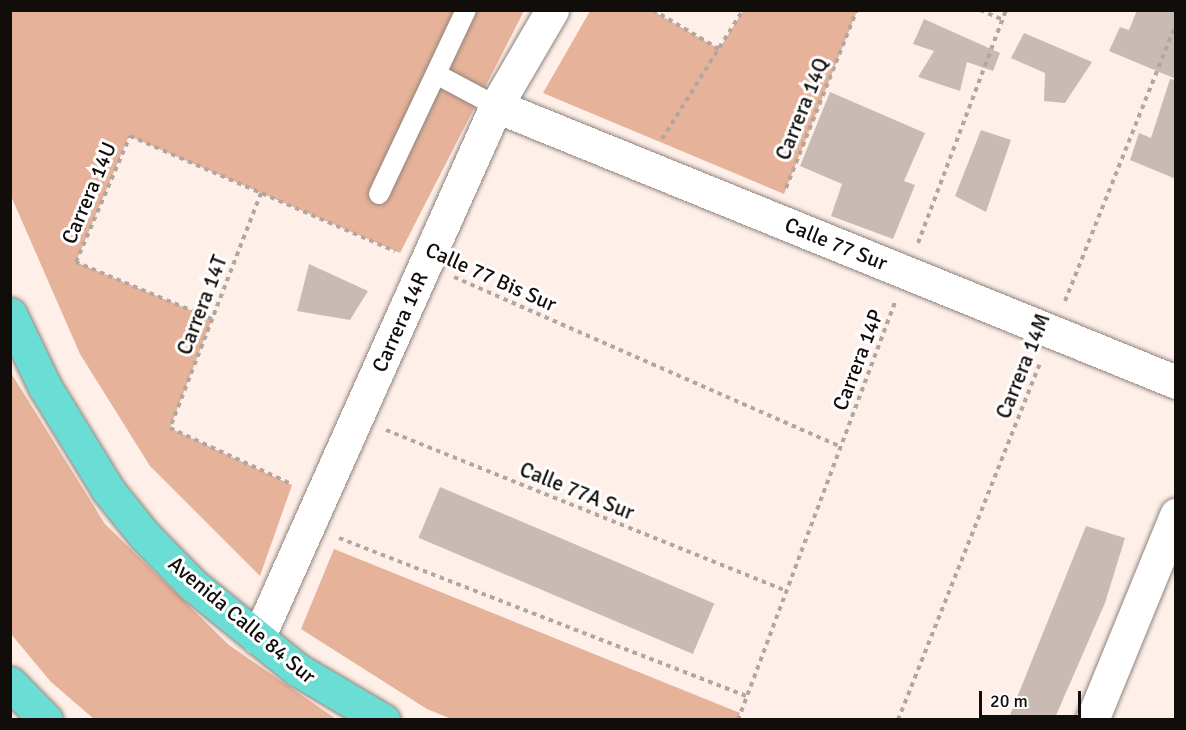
<!DOCTYPE html>
<style>
body{margin:0}
#map{position:relative;width:1186px;height:730px;overflow:hidden;background:#feefe8;font-family:Signika,sans-serif}
div>[style]{position:absolute}
.green>*{inset:0;background:#e6b299}
.building>*{inset:0;background:#c9bbb4;transform-origin:0 0}
.path>*{height:4px;margin-top:-2px;transform-origin:0;background:repeating-linear-gradient(90deg,#b1a6a0 0 4.5px,transparent 0 9px)}
.roads{filter:drop-shadow(0 0 2px #8f827c) drop-shadow(0 0 2px #8f827c)}
.service>*{height:20px;margin:-10px;padding:0 10px;transform-origin:10px;border-radius:10px;background:#fff}
.minor>*{height:33px;margin:-16.5px;padding:0 16.5px;transform-origin:16.5px;border-radius:16.5px;background:#fff}
.tertiary>*{height:33px;margin:-16.5px;padding:0 16.5px;transform-origin:16.5px;border-radius:16.5px;background:#fff}
.trunk>*{height:33px;margin:-16.5px;padding:0 16.5px;transform-origin:16.5px;border-radius:16.5px;background:#6aded4}
span{translate:-50% -50%;white-space:nowrap;text-align:center;line-height:1.15;-webkit-text-stroke:6px #fff;paint-order:stroke}
.street-label{font-size:21px;color:#110d0b}
.frame{position:absolute;inset:0;border:12px solid #110d0b;pointer-events:none}
.scale{position:absolute;left:979px;top:691px;width:102px;height:27px;box-sizing:border-box;border:3px solid #110d0b;border-top:0;padding-left:8px;font-size:18px;line-height:21px;white-space:nowrap;color:#110d0b;-webkit-text-stroke:4px #fff;paint-order:stroke}
</style>
<div id="map">
<div class="green">
<div style="clip-path:polygon(10px 11px,524px 11px,400px 253px,129px 136px,76px 262px,212px 319px,170px 428px,292px 485px,260px 576px,150px 466px,80px 354px,11px 196px)"></div>
<div style="clip-path:polygon(590px 11px,653px 11px,719px 49px,743px 11px,857px 11px,784px 194px,543px 93px)"></div>
<div style="clip-path:polygon(11px 373px,105px 524px,229px 645px,336px 719px,94px 719px,51px 682px,11px 634px)"></div>
<div style="clip-path:polygon(334px 549px,740px 713px,738px 719px,454px 720px,427px 709px,301px 629px)"></div>
</div>
<div class="building">
<div style="clip-path:polygon(1137px 10px,1176px 10px,1176px 79px,1109px 51px,1120px 27px,1129px 30px)"></div>
<div style="clip-path:polygon(924px 19px,1000px 53px,993px 71px,967px 62px,960px 91px,918px 77px,934px 51px,913px 44px)"></div>
<div style="clip-path:polygon(1024px 33px,1092px 62px,1065px 103px,1044px 101px,1045px 73px,1011px 58px)"></div>
<div style="clip-path:polygon(1170px 79px,1176px 80px,1176px 179px,1130px 160px,1139px 133px,1151px 138px)"></div>
<div style="clip-path:polygon(830px 92px,925px 133px,904px 181px,915px 185px,893px 239px,831px 216px,842px 184px,800px 166px)"></div>
<div style="clip-path:polygon(981px 130px,1011px 140px,986px 212px,955px 196px)"></div>
<div style="clip-path:polygon(309px 264px,368px 291px,350px 320px,297px 311px)"></div>
<div style="left:440px;top:487px;width:298px;height:55px;rotate:23deg"></div>
<div style="clip-path:polygon(1086px 526px,1125px 538px,1105px 603px,1054px 720px,1008px 720px)"></div>
</div>
<div class="path">
<div style="left:653px;top:10px;width:77px;rotate:30.6deg"></div>
<div style="left:980px;top:10px;width:25px;rotate:23deg"></div>
<div style="left:662px;top:139px;width:152px;rotate:-57.9deg"></div>
<div style="left:786px;top:188px;width:192px;rotate:-68.3deg"></div>
<div style="left:261px;top:193px;width:252px;rotate:111.2deg"></div>
<div style="left:170px;top:428px;width:133px;rotate:24.8deg"></div>
<div style="left:918px;top:243px;width:249px;rotate:-69.3deg"></div>
<div style="left:454px;top:277px;width:423px;rotate:23.7deg"></div>
<div style="left:1065px;top:301px;width:299px;rotate:-68.2deg"></div>
<div style="left:212px;top:319px;width:147px;rotate:-157.3deg"></div>
<div style="left:76px;top:262px;width:137px;rotate:-66.8deg"></div>
<div style="left:130px;top:136px;width:289px;rotate:23.5deg"></div>
<div style="left:386px;top:430px;width:431px;rotate:21.9deg"></div>
<div style="left:339px;top:538px;width:438px;rotate:21.2deg"></div>
<div style="left:738px;top:720px;width:446px;rotate:-69.4deg"></div>
<div style="left:898px;top:720px;width:383px;rotate:-68.3deg"></div>
</div>
<div class="roads">
<div class="service">
<div style="left:436px;top:74px;width:68px;rotate:28.1deg"></div>
<div style="left:379px;top:194px;width:204px;rotate:-64.7deg"></div>
</div>
<div class="minor">
<div style="left:496px;top:106px;width:734px;rotate:22.09deg"></div>
<div style="left:1092px;top:720px;width:222px;rotate:-67.7deg"></div>
</div>
<div class="tertiary">
<div style="left:258px;top:638px;width:583px;rotate:-65.9deg"></div>
<div style="left:496px;top:106px;width:111px;rotate:-59.7deg"></div>
</div>
<div class="trunk">
<div style="left:10px;top:314px;width:81px;rotate:64.4deg"></div>
<div style="left:45px;top:387px;width:121px;rotate:58.5deg"></div>
<div style="left:108px;top:490px;width:59px;rotate:51.2deg"></div>
<div style="left:145px;top:536px;width:69px;rotate:45.6deg"></div>
<div style="left:193px;top:585px;width:135px;rotate:39deg"></div>
<div style="left:298px;top:670px;width:99px;rotate:30.5deg"></div>
<div style="left:10px;top:683px;width:52px;rotate:45.8deg"></div>
</div>
</div>
<div class="street-label">
<span style="left:802px;top:109px;rotate:-68deg">Carrera 14Q</span>
<span style="left:89px;top:193px;rotate:-67deg">Carrera 14U</span>
<span style="left:836px;top:244px;rotate:22deg">Calle 77 Sur</span>
<span style="left:491px;top:277px;rotate:24deg">Calle 77 Bis Sur</span>
<span style="left:202px;top:305px;rotate:-69deg">Carrera 14T</span>
<span style="left:400px;top:322px;rotate:-66deg">Carrera 14R</span>
<span style="left:858px;top:360px;rotate:-69deg">Carrera 14P</span>
<span style="left:1023px;top:366px;rotate:-68deg">Carrera 14M</span>
<span style="left:577px;top:491px;rotate:22deg">Calle 77A Sur</span>
<span style="left:242px;top:620px;rotate:40deg">Avenida Calle 84 Sur</span>
</div>
<div class="frame"></div>
<div class="scale">20 m</div>
</div>
